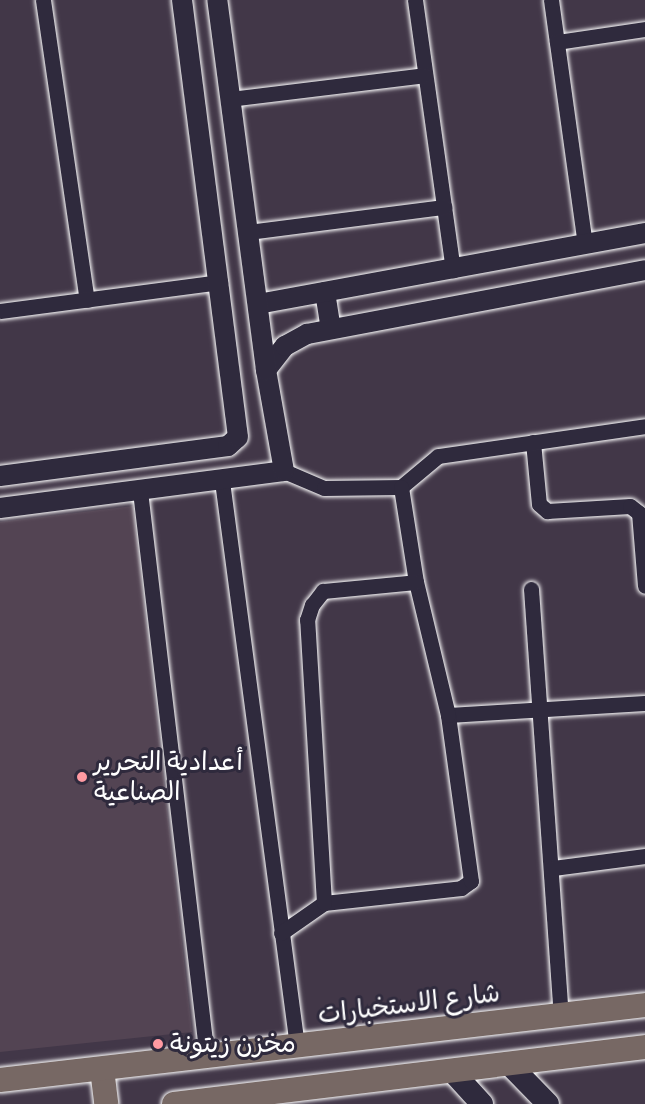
<!DOCTYPE html>
<meta charset="utf-8">
<style>
body{margin:0}
#map{position:relative;width:645px;height:1104px;overflow:hidden;background:#423748;font-family:Itim,"Playpen Sans Arabic",sans-serif}
div>[style]{position:absolute}
.built>*{inset:0;background:#534453}
.roads{filter:drop-shadow(0 0 2px #fff) drop-shadow(0 0 2px #fff)}
.minor>*{height:15px;margin:-7.5px;padding:0 7.5px;transform-origin:7.5px;border-radius:7.5px;background:#2f2a3d}
.tertiary>*{height:20px;margin:-10px;padding:0 10px;transform-origin:10px;border-radius:10px;background:#2f2a3d}
.secondary>*{height:22px;margin:-11px;padding:0 11px;transform-origin:11px;border-radius:11px;background:#2f2a3d}
.primary>*{height:24px;margin:-12px;padding:0 12px;transform-origin:12px;border-radius:12px;background:#776864}
.dots>*{width:16px;height:16px;translate:-50% -50%;box-sizing:border-box;border:3px solid #2f2a3d;border-radius:50%}
span{translate:-50% -50%;white-space:nowrap;text-align:center;line-height:1.15;-webkit-text-stroke:6px #2f2a3d;paint-order:stroke}
.poi-label{font-size:26px;color:#fff}
.left{translate:0 -50%;text-align:left}
.street-label{font-size:26px;color:#fff}
</style>
<div id="map">
<div class="built">
<div style="clip-path:polygon(133px 506px,192px 1032px,0 1052px,0 522px)"></div>
</div>
<div class="roads">
<div class="minor">
<div style="left:43px;top:0;width:303px;rotate:81.7deg"></div>
<div style="left:415px;top:0;width:273px;rotate:82deg"></div>
<div style="left:551px;top:0;width:246px;rotate:82.1deg"></div>
<div style="left:557px;top:42px;width:89px;rotate:-8.4deg"></div>
<div style="left:230px;top:99px;width:196px;rotate:-7deg"></div>
<div style="left:248px;top:232px;width:198px;rotate:-7.3deg"></div>
<div style="left:0;top:311px;width:222px;rotate:-7.5deg"></div>
<div style="left:533px;top:442px;width:62px;rotate:84.5deg"></div>
<div style="left:539px;top:504px;width:11px;rotate:41deg"></div>
<div style="left:547px;top:511px;width:83px;rotate:-3.4deg"></div>
<div style="left:630px;top:506px;width:11px;rotate:38deg"></div>
<div style="left:639px;top:513px;width:73px;rotate:85.3deg"></div>
<div style="left:284px;top:471px;width:43px;rotate:23deg"></div>
<div style="left:324px;top:488px;width:77px;rotate:-0.7deg"></div>
<div style="left:401px;top:487px;width:48px;rotate:-40deg"></div>
<div style="left:438px;top:456px;width:209px;rotate:-8.2deg"></div>
<div style="left:222px;top:481px;width:570px;rotate:82.44deg"></div>
<div style="left:140px;top:491px;width:571px;rotate:83.26deg"></div>
<div style="left:531px;top:589px;width:427px;rotate:86deg"></div>
<div style="left:448px;top:715px;width:197px;rotate:-3.5deg"></div>
<div style="left:553px;top:868px;width:93px;rotate:-7.4deg"></div>
<div style="left:324px;top:903px;width:138px;rotate:-6.2deg"></div>
<div style="left:461px;top:888px;width:12px;rotate:-35deg"></div>
<div style="left:471px;top:881px;width:168px;rotate:-97.9deg"></div>
<div style="left:448px;top:715px;width:137px;rotate:-103.5deg"></div>
<div style="left:416px;top:582px;width:96px;rotate:-99deg"></div>
<div style="left:281px;top:933px;width:52px;rotate:-34.9deg"></div>
<div style="left:324px;top:903px;width:284px;rotate:-93.4deg"></div>
<div style="left:307px;top:620px;width:16px;rotate:-72deg"></div>
<div style="left:312px;top:605px;width:18px;rotate:-52deg"></div>
<div style="left:323px;top:591px;width:93px;rotate:-5.5deg"></div>
</div>
<div class="tertiary">
<div style="left:325px;top:292px;width:37px;rotate:81deg"></div>
<div style="left:258px;top:304px;width:393px;rotate:-10.4deg"></div>
<div style="left:266px;top:370px;width:31px;rotate:-52deg"></div>
<div style="left:285px;top:346px;width:25px;rotate:-29deg"></div>
<div style="left:307px;top:334px;width:344px;rotate:-10.7deg"></div>
<div style="left:0;top:476px;width:230px;rotate:-7.5deg"></div>
<div style="left:228px;top:446px;width:13px;rotate:-42deg"></div>
<div style="left:238px;top:437px;width:441px;rotate:-97.3deg"></div>
<div style="left:0;top:508px;width:286px;rotate:-7.4deg"></div>
<div style="left:284px;top:471px;width:103px;rotate:-100.1deg"></div>
<div style="left:266px;top:370px;width:373px;rotate:-97.5deg"></div>
</div>
<div class="secondary">
<div style="left:508px;top:1063px;width:57px;rotate:45.7deg"></div>
<div style="left:451px;top:1070px;width:46px;rotate:47.6deg"></div>
</div>
<div class="primary">
<div style="left:102px;top:1069px;width:35px;rotate:83deg"></div>
<div style="left:0;top:1080px;width:649px;rotate:-6.63deg"></div>
<div style="left:174px;top:1104px;width:474px;rotate:-6.9deg"></div>
</div>
</div>
<div class="dots">
<div style="left:82px;top:777px;background:#ff9aa2"></div>
<div style="left:158px;top:1044px;background:#ff9aa2"></div>
</div>
<div class="poi-label">
<span class="left" style="left:94px;top:777px">أعدادية التحرير<br>الصناعية</span>
<span class="left" style="left:170px;top:1044px">مخزن زيتونة</span>
</div>
<div class="street-label">
<span style="left:409px;top:1004px;rotate:-7deg">شارع الاستخبارات</span>
</div>
</div>
